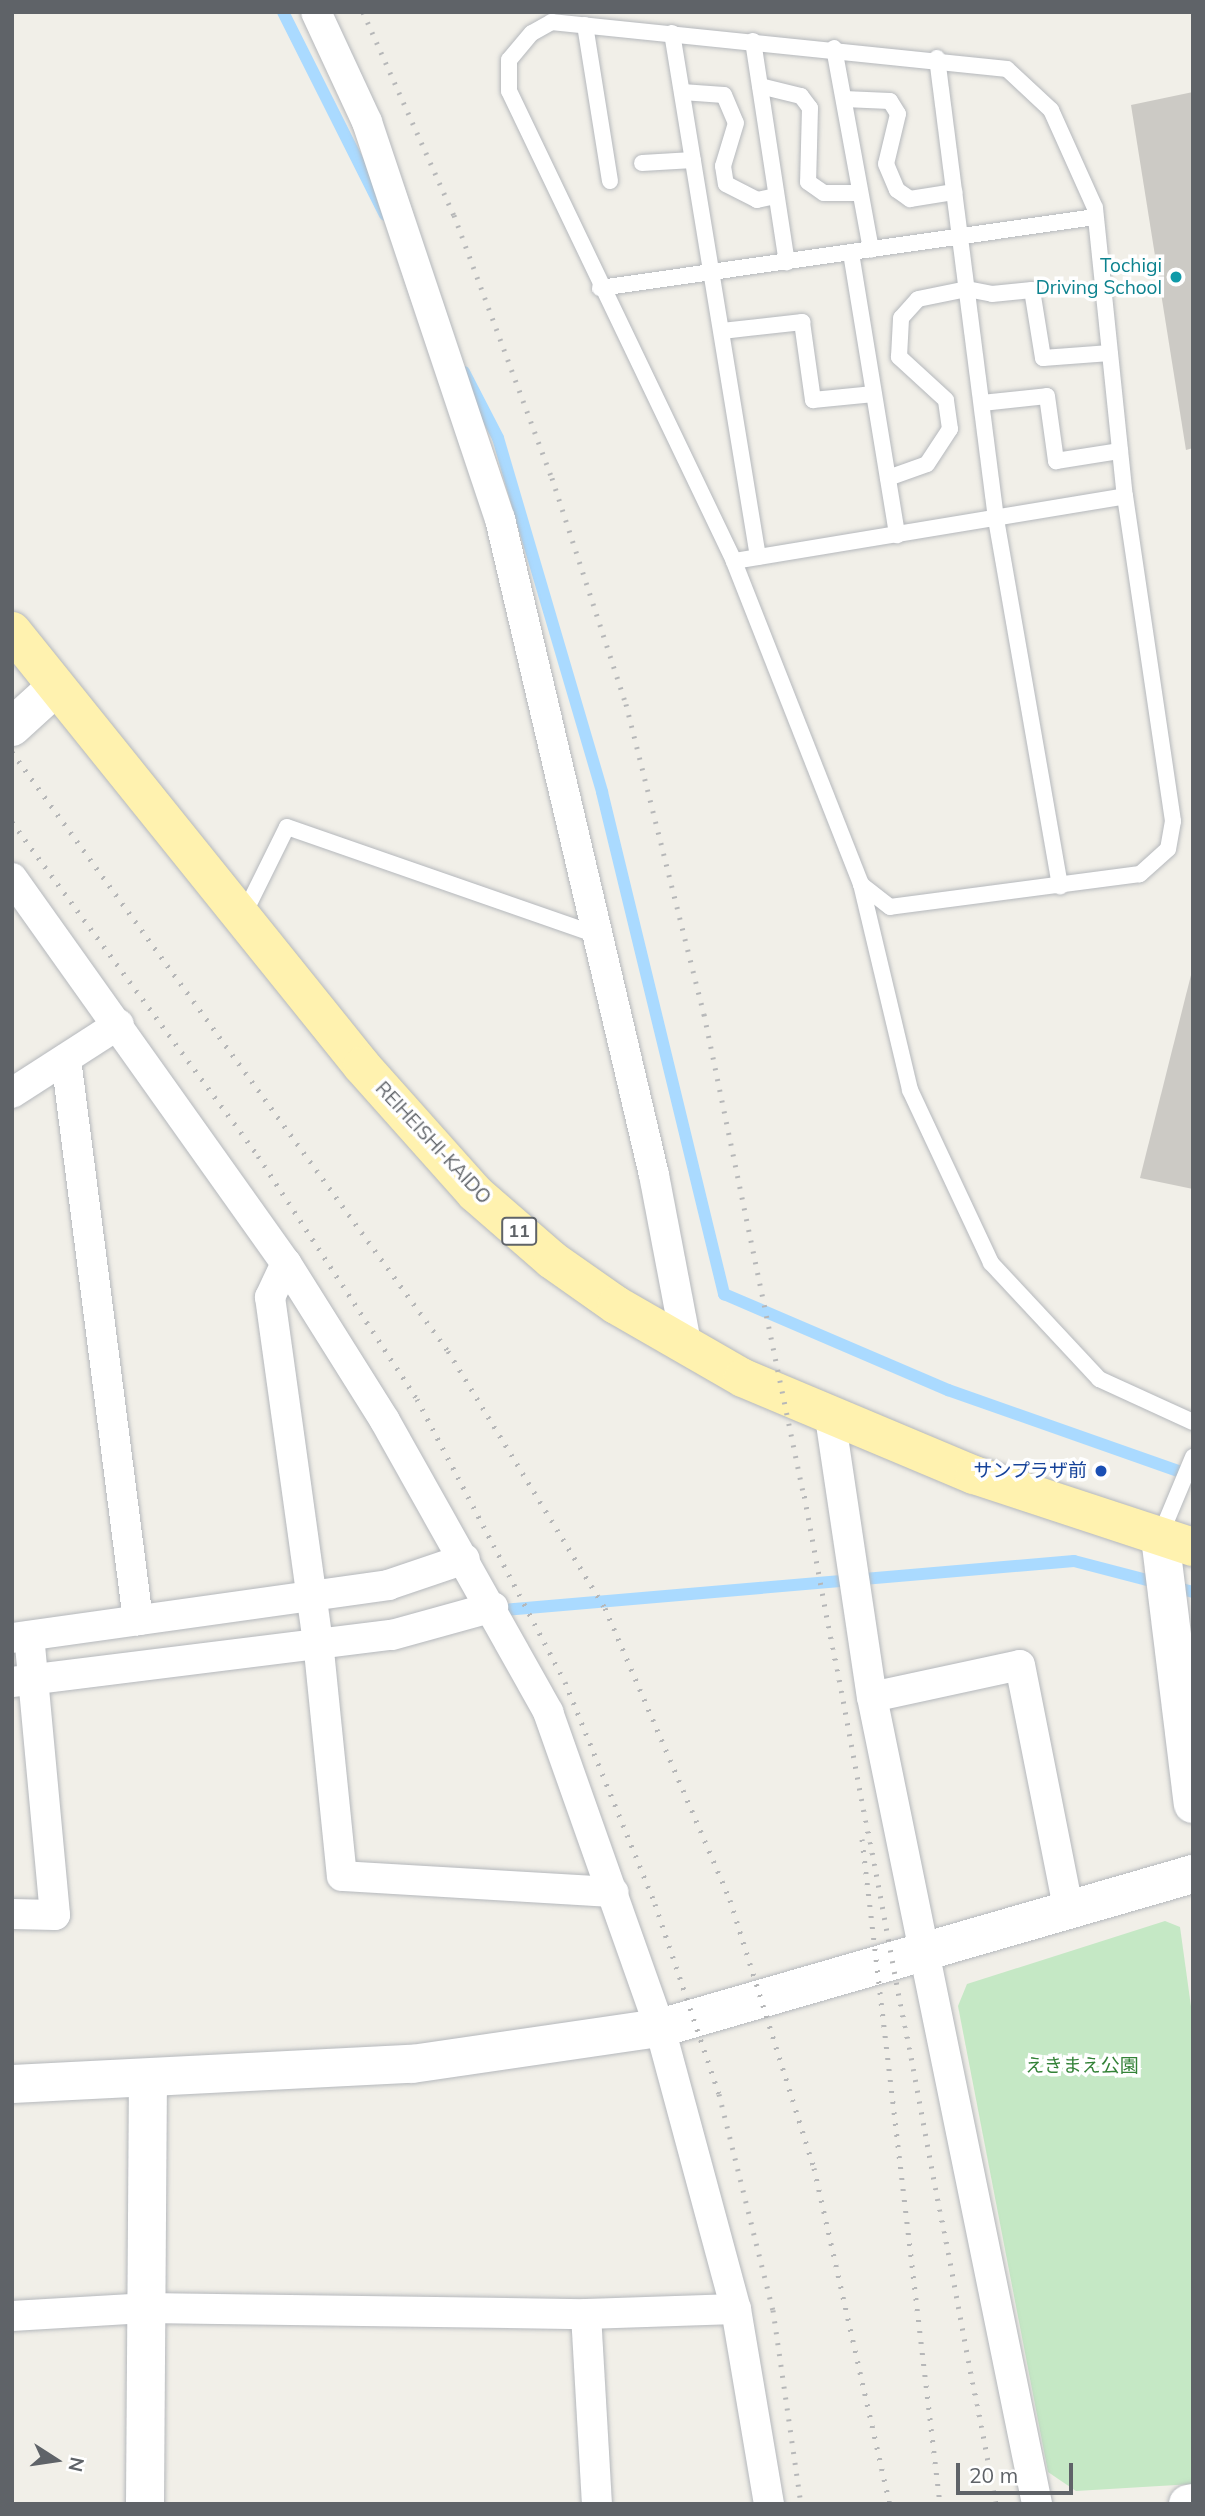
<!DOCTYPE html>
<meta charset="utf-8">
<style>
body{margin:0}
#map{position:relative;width:1205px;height:2516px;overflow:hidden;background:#f1efe8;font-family:Mulish,"Noto Sans JP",sans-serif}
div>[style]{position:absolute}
.green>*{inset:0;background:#c5e8c5}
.stream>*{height:12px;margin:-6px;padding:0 6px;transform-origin:6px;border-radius:6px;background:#aadaff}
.building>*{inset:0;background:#cccac5}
.roads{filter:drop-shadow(0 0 2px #b5b8bc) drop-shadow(0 0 2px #b5b8bc)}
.lane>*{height:16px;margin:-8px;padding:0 8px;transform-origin:8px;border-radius:8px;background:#fff}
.street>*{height:30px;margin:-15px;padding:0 15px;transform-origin:15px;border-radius:15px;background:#fff}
.secondary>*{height:38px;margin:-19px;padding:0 19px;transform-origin:19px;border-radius:19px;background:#fff}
.primary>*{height:38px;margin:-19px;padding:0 19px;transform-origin:19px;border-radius:19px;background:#fff2af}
.rail>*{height:5px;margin-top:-2.5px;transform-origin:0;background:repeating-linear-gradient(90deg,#b6b7b8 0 2px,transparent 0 11px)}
.dots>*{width:19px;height:19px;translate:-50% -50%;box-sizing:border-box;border:4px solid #fff;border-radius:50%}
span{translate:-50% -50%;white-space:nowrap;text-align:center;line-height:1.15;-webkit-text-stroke:7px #fff;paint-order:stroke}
.shield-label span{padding:2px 5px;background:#fff;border:2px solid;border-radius:5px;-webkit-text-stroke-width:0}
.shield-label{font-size:18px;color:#5f6368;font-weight:700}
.culture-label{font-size:19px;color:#0d838f}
.right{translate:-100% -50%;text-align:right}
.street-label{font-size:19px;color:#5f6368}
.transit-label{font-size:19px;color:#164399}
.park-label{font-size:19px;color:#348238}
.frame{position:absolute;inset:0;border:14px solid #5f6368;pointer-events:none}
.north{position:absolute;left:21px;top:2425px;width:70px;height:70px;-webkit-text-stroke:5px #fff;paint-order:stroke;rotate:102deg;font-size:19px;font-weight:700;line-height:28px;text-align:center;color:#5f6368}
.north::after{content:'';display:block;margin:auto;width:24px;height:32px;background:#5f6368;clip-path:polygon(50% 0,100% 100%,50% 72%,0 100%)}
.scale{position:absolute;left:956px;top:2463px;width:117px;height:32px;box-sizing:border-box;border:4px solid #5f6368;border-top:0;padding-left:9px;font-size:21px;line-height:24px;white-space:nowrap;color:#5f6368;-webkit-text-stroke:5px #fff;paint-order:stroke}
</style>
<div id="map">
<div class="green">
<div style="clip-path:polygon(1165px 1921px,1180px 1927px,1193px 2021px,1193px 2484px,1076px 2491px,1048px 2472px,958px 2006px,967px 1984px)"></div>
</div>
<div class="stream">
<div style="left:283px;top:12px;width:227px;rotate:63.3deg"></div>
<div style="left:464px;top:372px;width:74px;rotate:62.7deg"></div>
<div style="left:498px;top:438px;width:369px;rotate:73.6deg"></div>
<div style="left:602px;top:792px;width:517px;rotate:76.34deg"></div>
<div style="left:724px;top:1294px;width:244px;rotate:23.2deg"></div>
<div style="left:948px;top:1390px;width:259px;rotate:19.4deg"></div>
<div style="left:492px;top:1611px;width:584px;rotate:-4.91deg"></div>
<div style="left:1074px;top:1561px;width:123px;rotate:14.6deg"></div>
</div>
<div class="building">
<div style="clip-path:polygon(1193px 92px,1193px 448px,1186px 450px,1131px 105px)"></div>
<div style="clip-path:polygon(1193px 967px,1193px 1189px,1140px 1178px)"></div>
</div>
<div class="roads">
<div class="lane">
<div style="left:552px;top:22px;width:457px;rotate:5.9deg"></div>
<div style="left:1007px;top:69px;width:60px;rotate:43deg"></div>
<div style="left:1051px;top:110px;width:107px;rotate:65.8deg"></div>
<div style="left:1095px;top:208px;width:290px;rotate:84.1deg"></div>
<div style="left:1125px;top:496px;width:329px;rotate:81.6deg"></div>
<div style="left:1173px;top:821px;width:28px;rotate:100deg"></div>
<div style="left:1168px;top:849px;width:38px;rotate:138deg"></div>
<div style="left:1140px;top:874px;width:252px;rotate:172.5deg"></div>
<div style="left:890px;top:907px;width:37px;rotate:-142deg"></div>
<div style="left:861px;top:884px;width:347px;rotate:-111.5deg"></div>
<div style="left:734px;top:561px;width:521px;rotate:-115.58deg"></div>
<div style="left:509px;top:91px;width:31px;rotate:-90deg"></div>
<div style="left:509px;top:60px;width:35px;rotate:-50deg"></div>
<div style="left:532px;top:33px;width:23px;rotate:-29deg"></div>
<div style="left:585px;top:25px;width:158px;rotate:80.9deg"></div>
<div style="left:672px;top:33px;width:531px;rotate:80.68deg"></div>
<div style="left:753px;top:41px;width:224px;rotate:81.3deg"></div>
<div style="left:834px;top:48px;width:205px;rotate:79.6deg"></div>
<div style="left:937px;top:58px;width:465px;rotate:82.7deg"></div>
<div style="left:996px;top:519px;width:373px;rotate:80.1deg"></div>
<div style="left:760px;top:86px;width:42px;rotate:13.7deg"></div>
<div style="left:801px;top:96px;width:15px;rotate:53deg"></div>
<div style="left:810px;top:108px;width:74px;rotate:91.5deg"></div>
<div style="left:808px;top:182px;width:19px;rotate:35deg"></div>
<div style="left:824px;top:193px;width:36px"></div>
<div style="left:682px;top:92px;width:42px;rotate:4.1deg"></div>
<div style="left:724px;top:95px;width:30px;rotate:67deg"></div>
<div style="left:736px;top:123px;width:45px;rotate:106.8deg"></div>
<div style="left:723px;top:166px;width:18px;rotate:81deg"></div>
<div style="left:726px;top:184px;width:35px;rotate:27deg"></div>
<div style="left:757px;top:200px;width:19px;rotate:-12deg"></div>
<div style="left:844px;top:99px;width:46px;rotate:2.5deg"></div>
<div style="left:890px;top:101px;width:15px;rotate:58deg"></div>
<div style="left:898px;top:114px;width:51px;rotate:103.5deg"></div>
<div style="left:886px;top:164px;width:28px;rotate:67deg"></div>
<div style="left:897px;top:190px;width:16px;rotate:35deg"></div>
<div style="left:910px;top:199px;width:45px;rotate:-9deg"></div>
<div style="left:642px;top:163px;width:51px;rotate:-3.4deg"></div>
<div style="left:851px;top:253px;width:286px;rotate:80.7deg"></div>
<div style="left:600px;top:288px;width:500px;rotate:-8.16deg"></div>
<div style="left:722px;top:331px;width:81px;rotate:-6.4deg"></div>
<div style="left:802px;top:322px;width:79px;rotate:82deg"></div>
<div style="left:813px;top:400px;width:61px;rotate:-5.6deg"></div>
<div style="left:982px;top:403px;width:65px;rotate:-6.1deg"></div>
<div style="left:1047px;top:396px;width:66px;rotate:82.1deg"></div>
<div style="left:1056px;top:461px;width:65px;rotate:-8.9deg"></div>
<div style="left:888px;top:478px;width:41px;rotate:-19.7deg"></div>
<div style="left:927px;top:464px;width:42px;rotate:-56.7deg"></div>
<div style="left:950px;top:429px;width:29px;rotate:-98deg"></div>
<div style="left:946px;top:400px;width:64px;rotate:-137.5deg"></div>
<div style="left:899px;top:357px;width:39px;rotate:-87deg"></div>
<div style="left:901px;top:318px;width:25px;rotate:-48deg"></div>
<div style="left:918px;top:299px;width:50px;rotate:-11.5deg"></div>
<div style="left:967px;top:289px;width:25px;rotate:11deg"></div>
<div style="left:992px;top:294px;width:40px;rotate:-5.7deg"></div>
<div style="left:1032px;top:290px;width:69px;rotate:80.8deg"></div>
<div style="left:1043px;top:358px;width:67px;rotate:-4.3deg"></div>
<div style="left:734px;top:561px;width:396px;rotate:-9.4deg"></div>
<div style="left:861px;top:884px;width:212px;rotate:76.6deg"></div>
<div style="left:910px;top:1090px;width:191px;rotate:64.9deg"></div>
<div style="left:991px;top:1263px;width:158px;rotate:47deg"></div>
<div style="left:1099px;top:1379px;width:103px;rotate:24.6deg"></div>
<div style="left:243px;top:916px;width:99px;rotate:-63.7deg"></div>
<div style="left:287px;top:827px;width:328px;rotate:19.2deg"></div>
<div style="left:1160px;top:1536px;width:86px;rotate:-67.3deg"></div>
</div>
<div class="street">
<div style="left:316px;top:12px;width:121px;rotate:65.1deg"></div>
<div style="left:367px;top:122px;width:419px;rotate:71.5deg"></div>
<div style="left:500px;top:519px;width:674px;rotate:76.79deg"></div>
<div style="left:654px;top:1175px;width:176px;rotate:79.2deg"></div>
<div style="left:12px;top:878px;width:473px;rotate:54.6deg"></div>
<div style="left:286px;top:1263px;width:186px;rotate:57.9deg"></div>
<div style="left:385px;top:1421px;width:334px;rotate:60.7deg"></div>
<div style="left:548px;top:1712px;width:335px;rotate:70.5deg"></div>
<div style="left:660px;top:2028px;width:291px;rotate:74.9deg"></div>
<div style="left:736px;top:2309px;width:198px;rotate:80.4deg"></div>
<div style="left:66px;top:1059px;width:566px;rotate:82.69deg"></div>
<div style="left:12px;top:1093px;width:127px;rotate:-32.8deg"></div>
<div style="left:286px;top:1263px;width:38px;rotate:115deg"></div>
<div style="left:270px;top:1297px;width:347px;rotate:82.1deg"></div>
<div style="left:318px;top:1641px;width:236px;rotate:84.2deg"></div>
<div style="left:342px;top:1876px;width:272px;rotate:3.4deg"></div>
<div style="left:830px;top:1417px;width:283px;rotate:81.5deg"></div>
<div style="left:872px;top:1697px;width:824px;rotate:78.44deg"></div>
<div style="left:12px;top:1638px;width:380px;rotate:-8deg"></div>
<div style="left:388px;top:1585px;width:81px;rotate:-18.7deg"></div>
<div style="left:12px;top:1682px;width:383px;rotate:-7.1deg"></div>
<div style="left:392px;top:1635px;width:105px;rotate:-15.5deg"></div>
<div style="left:872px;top:1697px;width:151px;rotate:-12.2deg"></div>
<div style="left:1020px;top:1665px;width:252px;rotate:78.8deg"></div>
<div style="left:12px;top:1914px;width:43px;rotate:1.3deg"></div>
<div style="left:55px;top:1915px;width:280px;rotate:-95.3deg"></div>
<div style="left:586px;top:2314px;width:190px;rotate:86.7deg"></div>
<div style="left:12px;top:2316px;width:133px;rotate:-3.4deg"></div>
<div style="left:145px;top:2308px;width:441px;rotate:0.8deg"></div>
<div style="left:586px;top:2314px;width:150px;rotate:-1.9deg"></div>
</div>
<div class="secondary">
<div style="left:12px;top:727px;width:59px;rotate:-42.3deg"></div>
<div style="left:1160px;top:1537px;width:269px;rotate:83deg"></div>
<div style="left:12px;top:2084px;width:400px;rotate:-2.9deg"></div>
<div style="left:412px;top:2064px;width:251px;rotate:-8.3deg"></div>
<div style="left:660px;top:2028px;width:555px;rotate:-16.12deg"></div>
<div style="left:145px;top:2504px;width:426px;rotate:-89.6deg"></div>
<div style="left:1188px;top:2504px;width:5px;rotate:-11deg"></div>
</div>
<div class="primary">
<div style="left:12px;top:631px;width:558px;rotate:51.18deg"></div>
<div style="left:362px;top:1066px;width:170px;rotate:48.3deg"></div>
<div style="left:475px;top:1193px;width:102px;rotate:41deg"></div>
<div style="left:552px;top:1260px;width:78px;rotate:35.1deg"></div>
<div style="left:616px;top:1305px;width:146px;rotate:29.9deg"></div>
<div style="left:743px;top:1378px;width:251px;rotate:22.8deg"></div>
<div style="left:974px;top:1475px;width:231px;rotate:18.2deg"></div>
</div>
</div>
<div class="rail">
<div style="left:363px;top:12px;width:222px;rotate:65.9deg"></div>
<div style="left:454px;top:215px;width:281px;rotate:69.6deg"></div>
<div style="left:552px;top:478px;width:238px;rotate:71.9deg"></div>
<div style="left:626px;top:704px;width:320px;rotate:75.9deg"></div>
<div style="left:704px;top:1014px;width:492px;rotate:78.3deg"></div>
<div style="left:804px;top:1496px;width:1026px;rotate:79.22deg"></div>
<div style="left:12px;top:752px;width:741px;rotate:53.95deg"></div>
<div style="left:448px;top:1351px;width:301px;rotate:58.6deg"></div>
<div style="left:605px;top:1608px;width:318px;rotate:66.8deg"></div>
<div style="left:730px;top:1900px;width:281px;rotate:72.6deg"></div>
<div style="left:814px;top:2168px;width:344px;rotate:77.3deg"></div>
<div style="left:12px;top:822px;width:415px;rotate:53.6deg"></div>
<div style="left:258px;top:1156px;width:290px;rotate:56.8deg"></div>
<div style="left:417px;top:1399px;width:319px;rotate:62.4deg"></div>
<div style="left:565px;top:1682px;width:240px;rotate:67.9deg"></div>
<div style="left:655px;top:1904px;width:200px;rotate:71.4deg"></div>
<div style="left:719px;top:2094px;width:223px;rotate:76deg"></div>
<div style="left:773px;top:2310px;width:196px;rotate:81.8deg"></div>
<div style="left:862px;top:1839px;width:670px;rotate:83.31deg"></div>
</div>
<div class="dots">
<div style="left:1176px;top:277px;background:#0f9aa8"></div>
<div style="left:1101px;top:1471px;background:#1a4fb4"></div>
</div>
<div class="shield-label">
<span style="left:519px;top:1231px">11</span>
</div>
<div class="culture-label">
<span class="right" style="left:1162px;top:277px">Tochigi<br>Driving School</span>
</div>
<div class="street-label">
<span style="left:433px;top:1143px;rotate:47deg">REIHEISHI-KAIDO</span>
</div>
<div class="transit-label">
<span class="right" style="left:1087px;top:1471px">サンプラザ前</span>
</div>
<div class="park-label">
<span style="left:1082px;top:2066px">えきまえ公園</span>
</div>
<div class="frame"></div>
<div class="north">N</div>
<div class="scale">20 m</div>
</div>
